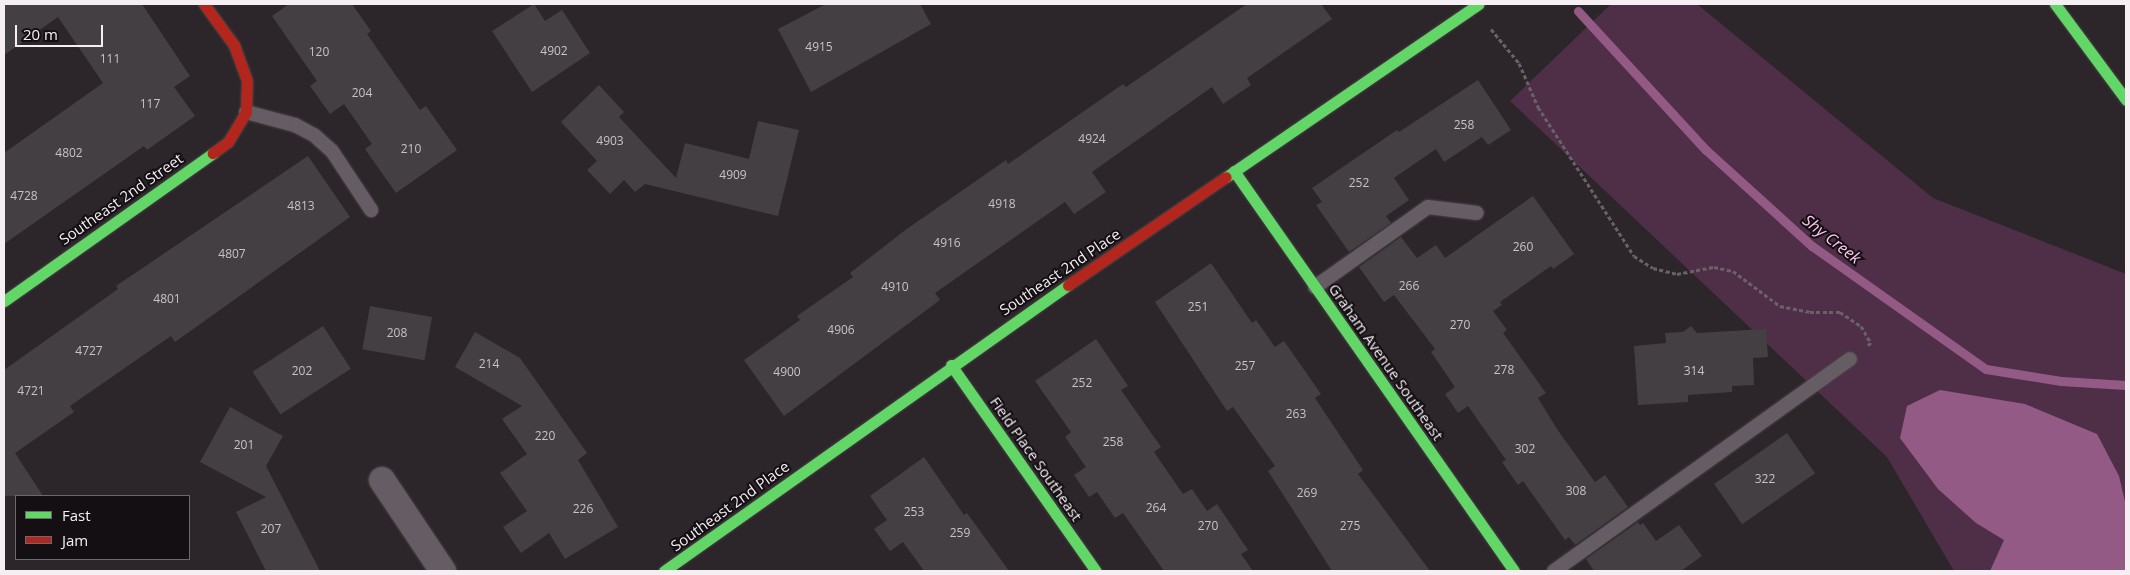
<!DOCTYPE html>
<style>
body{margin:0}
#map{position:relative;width:2130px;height:575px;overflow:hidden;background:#2c262a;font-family:"Open Sans",sans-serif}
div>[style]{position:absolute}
.green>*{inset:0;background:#4f2f47}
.water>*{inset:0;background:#945a86}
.stream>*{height:9px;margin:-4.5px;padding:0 4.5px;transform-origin:4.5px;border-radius:4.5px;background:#945a86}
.building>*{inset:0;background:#433f42;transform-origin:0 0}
.path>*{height:3px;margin-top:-1.5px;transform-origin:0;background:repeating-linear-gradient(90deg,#686266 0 4px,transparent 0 6.5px)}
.roads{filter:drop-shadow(0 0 1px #474346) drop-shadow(0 0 1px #474346)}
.lane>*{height:14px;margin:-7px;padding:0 7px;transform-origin:7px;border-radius:7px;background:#665c63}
.street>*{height:26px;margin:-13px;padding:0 13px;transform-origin:13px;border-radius:13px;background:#665c63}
.fast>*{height:11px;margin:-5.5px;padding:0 5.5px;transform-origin:5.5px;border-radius:5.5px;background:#63d668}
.jam>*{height:11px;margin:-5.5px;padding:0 5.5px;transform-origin:5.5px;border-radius:5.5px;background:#b3261e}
span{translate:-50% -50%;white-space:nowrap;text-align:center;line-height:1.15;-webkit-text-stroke:4px #130f12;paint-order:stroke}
.number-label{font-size:12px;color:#c8c2c7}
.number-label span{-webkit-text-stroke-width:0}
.street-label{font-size:15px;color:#f5eef3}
.water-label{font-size:16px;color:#ffc8f1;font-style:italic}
.frame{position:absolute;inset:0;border:5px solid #f5eef3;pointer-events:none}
.legend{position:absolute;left:15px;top:495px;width:175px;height:65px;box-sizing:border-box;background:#130f12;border:1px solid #6d686c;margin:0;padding:6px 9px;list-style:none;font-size:15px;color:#f5eef3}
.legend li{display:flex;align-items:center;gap:10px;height:25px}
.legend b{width:25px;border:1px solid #6d686c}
.scale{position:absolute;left:15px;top:25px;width:88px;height:22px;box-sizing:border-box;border:2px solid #f5eef3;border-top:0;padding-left:6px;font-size:15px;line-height:18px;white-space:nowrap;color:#f5eef3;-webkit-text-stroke:4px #130f12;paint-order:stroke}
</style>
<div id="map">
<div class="green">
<div style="clip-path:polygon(1611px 4px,1697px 4px,1933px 198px,2126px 274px,2126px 571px,1954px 571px,1887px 457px,1510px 101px)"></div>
</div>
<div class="water">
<div style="clip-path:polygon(1940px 390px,2025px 404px,2097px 434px,2119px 476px,2126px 506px,2126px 571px,1990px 571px,2004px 540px,1976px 523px,1938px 489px,1900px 438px,1907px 406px)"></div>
</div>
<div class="stream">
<div style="left:1578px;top:11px;width:189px;rotate:47.4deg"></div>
<div style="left:1706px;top:150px;width:143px;rotate:42.2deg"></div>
<div style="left:1812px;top:246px;width:213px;rotate:35.3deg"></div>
<div style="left:1986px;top:369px;width:76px;rotate:9.1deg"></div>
<div style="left:2061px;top:381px;width:65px;rotate:3.5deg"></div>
</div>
<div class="building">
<div style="clip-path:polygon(4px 4px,142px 4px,190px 76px,174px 87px,195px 116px,147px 150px,144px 146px,4px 244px,4px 153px,103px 83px,58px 17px,4px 55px)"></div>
<div style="clip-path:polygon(289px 4px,352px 4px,371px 31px,367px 34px,420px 110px,426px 106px,457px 150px,396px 193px,365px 149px,372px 144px,344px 104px,330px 114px,310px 86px,317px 81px,272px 16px)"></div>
<div style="clip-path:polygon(534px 4px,545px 21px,562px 10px,590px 53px,532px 92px,492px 31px)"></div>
<div style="clip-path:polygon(826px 4px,920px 4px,931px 24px,811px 92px,778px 29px)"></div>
<div style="clip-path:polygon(1247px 4px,1321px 4px,1332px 19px,1247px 78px,1251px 85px,1223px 104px,1212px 87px,1092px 172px,1106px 192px,1074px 214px,1065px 202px,935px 293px,940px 300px,784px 416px,744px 360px,800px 320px,797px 316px,853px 277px,850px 273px,904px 231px,1006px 160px,1008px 164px,1123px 84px,1126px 87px)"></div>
<div style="clip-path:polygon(1478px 80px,1511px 130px,1488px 145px,1482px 137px,1444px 162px,1436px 149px,1394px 178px,1409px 200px,1386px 216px,1391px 223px,1349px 252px,1316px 205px,1322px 202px,1312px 188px,1397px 130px,1399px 132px)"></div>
<div style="clip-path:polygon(599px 85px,624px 112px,619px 117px,676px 178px,685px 143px,749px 159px,758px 121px,799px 130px,778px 216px,645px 184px,635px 192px,624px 180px,610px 194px,587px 170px,597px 161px,561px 122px)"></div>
<div style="clip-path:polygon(308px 156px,350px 217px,175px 342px,171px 336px,70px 406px,74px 412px,15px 453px,43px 496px,4px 496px,4px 370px,118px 289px,116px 286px)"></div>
<div style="clip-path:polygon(1533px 196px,1574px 254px,1553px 269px,1551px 266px,1500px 302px,1502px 305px,1493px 311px,1507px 330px,1503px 333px,1546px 393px,1538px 398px,1557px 429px,1595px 482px,1605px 475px,1628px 507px,1575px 545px,1569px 537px,1565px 540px,1523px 481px,1518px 485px,1502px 462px,1506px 460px,1468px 406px,1458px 413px,1445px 394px,1455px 387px,1431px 352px,1435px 349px,1394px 295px,1384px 302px,1359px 267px,1401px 237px,1417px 258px,1436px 245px,1445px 258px)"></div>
<div style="clip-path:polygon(1211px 263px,1252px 323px,1256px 320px,1275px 347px,1284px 341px,1321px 394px,1315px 398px,1363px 470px,1358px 474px,1430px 571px,1332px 571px,1268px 471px,1275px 466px,1233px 407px,1227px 411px,1155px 302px)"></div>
<div style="left:370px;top:306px;width:63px;height:44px;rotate:10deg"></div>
<div style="left:323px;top:326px;width:51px;height:84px;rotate:57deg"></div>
<div style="clip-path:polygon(1691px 326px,1697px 333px,1766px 329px,1768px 357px,1753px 358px,1754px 385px,1732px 386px,1732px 392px,1688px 395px,1688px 402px,1638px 405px,1634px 346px,1666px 343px,1665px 333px,1683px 332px)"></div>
<div style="clip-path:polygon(475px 332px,520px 358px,587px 453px,578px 460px,618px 527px,565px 559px,549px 533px,521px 553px,503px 527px,527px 511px,500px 473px,527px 454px,502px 419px,522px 406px,455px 367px)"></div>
<div style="clip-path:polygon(1096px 339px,1128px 386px,1121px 390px,1161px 447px,1154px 452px,1183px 494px,1192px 489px,1207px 511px,1217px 504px,1248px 550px,1241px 554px,1253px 571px,1164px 571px,1123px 513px,1115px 518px,1097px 492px,1089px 497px,1074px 475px,1086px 467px,1065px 437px,1071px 432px,1035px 381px)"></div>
<div style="clip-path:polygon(230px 407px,283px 436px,266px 466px,320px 571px,266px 571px,236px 512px,266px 497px,200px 462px)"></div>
<div style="left:1787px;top:433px;width:49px;height:89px;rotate:55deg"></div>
<div style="clip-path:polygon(924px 457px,964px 515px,967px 513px,1009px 571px,924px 571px,903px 542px,890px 551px,874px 529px,887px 520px,870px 496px)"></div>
<div style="clip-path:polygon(1638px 522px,1640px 525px,1643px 523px,1656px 541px,1679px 525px,1702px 556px,1681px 571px,1594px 571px,1586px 559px)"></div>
</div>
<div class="path">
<div style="left:1491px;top:29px;width:44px;rotate:50.5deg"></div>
<div style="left:1519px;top:63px;width:48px;rotate:66.6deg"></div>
<div style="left:1538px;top:107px;width:177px;rotate:57.2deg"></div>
<div style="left:1634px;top:256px;width:22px;rotate:32deg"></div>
<div style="left:1653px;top:268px;width:25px;rotate:14deg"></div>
<div style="left:1677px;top:274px;width:38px;rotate:-11deg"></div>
<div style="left:1714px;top:267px;width:19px;rotate:12deg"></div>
<div style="left:1733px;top:271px;width:59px;rotate:36.7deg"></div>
<div style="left:1780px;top:306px;width:31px;rotate:11deg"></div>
<div style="left:1810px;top:312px;width:30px"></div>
<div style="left:1840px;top:312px;width:25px;rotate:34deg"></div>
<div style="left:1861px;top:326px;width:20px;rotate:60deg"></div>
<div style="left:1871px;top:343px;width:6px;rotate:149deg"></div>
</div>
<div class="roads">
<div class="lane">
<div style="left:246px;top:112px;width:51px;rotate:14.9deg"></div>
<div style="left:295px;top:125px;width:21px;rotate:28deg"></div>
<div style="left:314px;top:135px;width:24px;rotate:42deg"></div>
<div style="left:332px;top:151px;width:71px;rotate:56.5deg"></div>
<div style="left:1315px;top:287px;width:138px;rotate:-35.3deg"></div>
<div style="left:1428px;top:207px;width:49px;rotate:7deg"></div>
<div style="left:1554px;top:571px;width:364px;rotate:-35.6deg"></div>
</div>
<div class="street">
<div style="left:382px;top:480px;width:110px;rotate:56.2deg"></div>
</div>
<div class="fast">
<div style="left:2055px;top:4px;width:119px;rotate:53.5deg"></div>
<div style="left:1234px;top:171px;width:488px;rotate:55deg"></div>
<div style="left:1226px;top:177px;width:306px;rotate:-34.4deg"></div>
<div style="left:4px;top:301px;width:256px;rotate:-35.3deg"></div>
<div style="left:951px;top:365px;width:252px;rotate:54.9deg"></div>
<div style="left:664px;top:571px;width:495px;rotate:-35.3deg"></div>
</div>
<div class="jam">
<div style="left:204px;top:4px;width:51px;rotate:53.8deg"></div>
<div style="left:234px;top:45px;width:38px;rotate:70deg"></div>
<div style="left:247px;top:81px;width:31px;rotate:92deg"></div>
<div style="left:246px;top:112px;width:35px;rotate:121deg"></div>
<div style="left:228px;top:142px;width:19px;rotate:144deg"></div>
<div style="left:1068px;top:285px;width:191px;rotate:-34.4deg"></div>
</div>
</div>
<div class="number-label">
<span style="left:819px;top:47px">4915</span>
<span style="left:554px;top:51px">4902</span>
<span style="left:319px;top:52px">120</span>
<span style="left:110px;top:59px">111</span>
<span style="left:362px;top:93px">204</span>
<span style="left:150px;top:104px">117</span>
<span style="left:1464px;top:125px">258</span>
<span style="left:1092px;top:139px">4924</span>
<span style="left:610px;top:141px">4903</span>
<span style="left:411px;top:149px">210</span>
<span style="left:69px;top:153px">4802</span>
<span style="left:733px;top:175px">4909</span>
<span style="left:1359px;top:183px">252</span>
<span style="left:24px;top:196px">4728</span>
<span style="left:1002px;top:204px">4918</span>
<span style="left:301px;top:206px">4813</span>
<span style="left:947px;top:243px">4916</span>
<span style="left:1523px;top:247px">260</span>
<span style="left:232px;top:254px">4807</span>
<span style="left:1409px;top:286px">266</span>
<span style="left:895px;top:287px">4910</span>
<span style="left:167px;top:299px">4801</span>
<span style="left:1198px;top:307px">251</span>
<span style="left:1460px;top:325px">270</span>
<span style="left:841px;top:330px">4906</span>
<span style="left:397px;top:333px">208</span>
<span style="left:89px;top:351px">4727</span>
<span style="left:489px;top:364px">214</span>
<span style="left:1245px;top:366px">257</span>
<span style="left:1504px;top:370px">278</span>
<span style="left:302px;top:371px">202</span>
<span style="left:1694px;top:371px">314</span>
<span style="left:787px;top:372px">4900</span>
<span style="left:1082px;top:383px">252</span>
<span style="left:31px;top:391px">4721</span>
<span style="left:1296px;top:414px">263</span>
<span style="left:545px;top:436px">220</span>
<span style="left:1113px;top:442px">258</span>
<span style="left:244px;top:445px">201</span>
<span style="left:1525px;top:449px">302</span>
<span style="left:1765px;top:479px">322</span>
<span style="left:1576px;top:491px">308</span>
<span style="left:1307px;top:493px">269</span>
<span style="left:1156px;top:508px">264</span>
<span style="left:583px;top:509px">226</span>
<span style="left:914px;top:512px">253</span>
<span style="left:1208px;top:526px">270</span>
<span style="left:1350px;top:526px">275</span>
<span style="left:271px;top:529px">207</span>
<span style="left:960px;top:533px">259</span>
</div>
<div class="street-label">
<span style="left:121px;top:199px;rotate:-35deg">Southeast 2nd Street</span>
<span style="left:1060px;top:272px;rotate:-34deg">Southeast 2nd Place</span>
<span style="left:1386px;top:362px;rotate:55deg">Graham Avenue Southeast</span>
<span style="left:1036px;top:459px;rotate:55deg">Field Place Southeast</span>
<span style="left:730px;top:506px;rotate:-36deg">Southeast 2nd Place</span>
</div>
<div class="water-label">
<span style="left:1832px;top:239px;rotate:38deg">Shy Creek</span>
</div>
<div class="frame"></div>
<ul class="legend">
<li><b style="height:6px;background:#63d668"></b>Fast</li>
<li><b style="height:6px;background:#b3261e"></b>Jam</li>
</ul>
<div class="scale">20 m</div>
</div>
